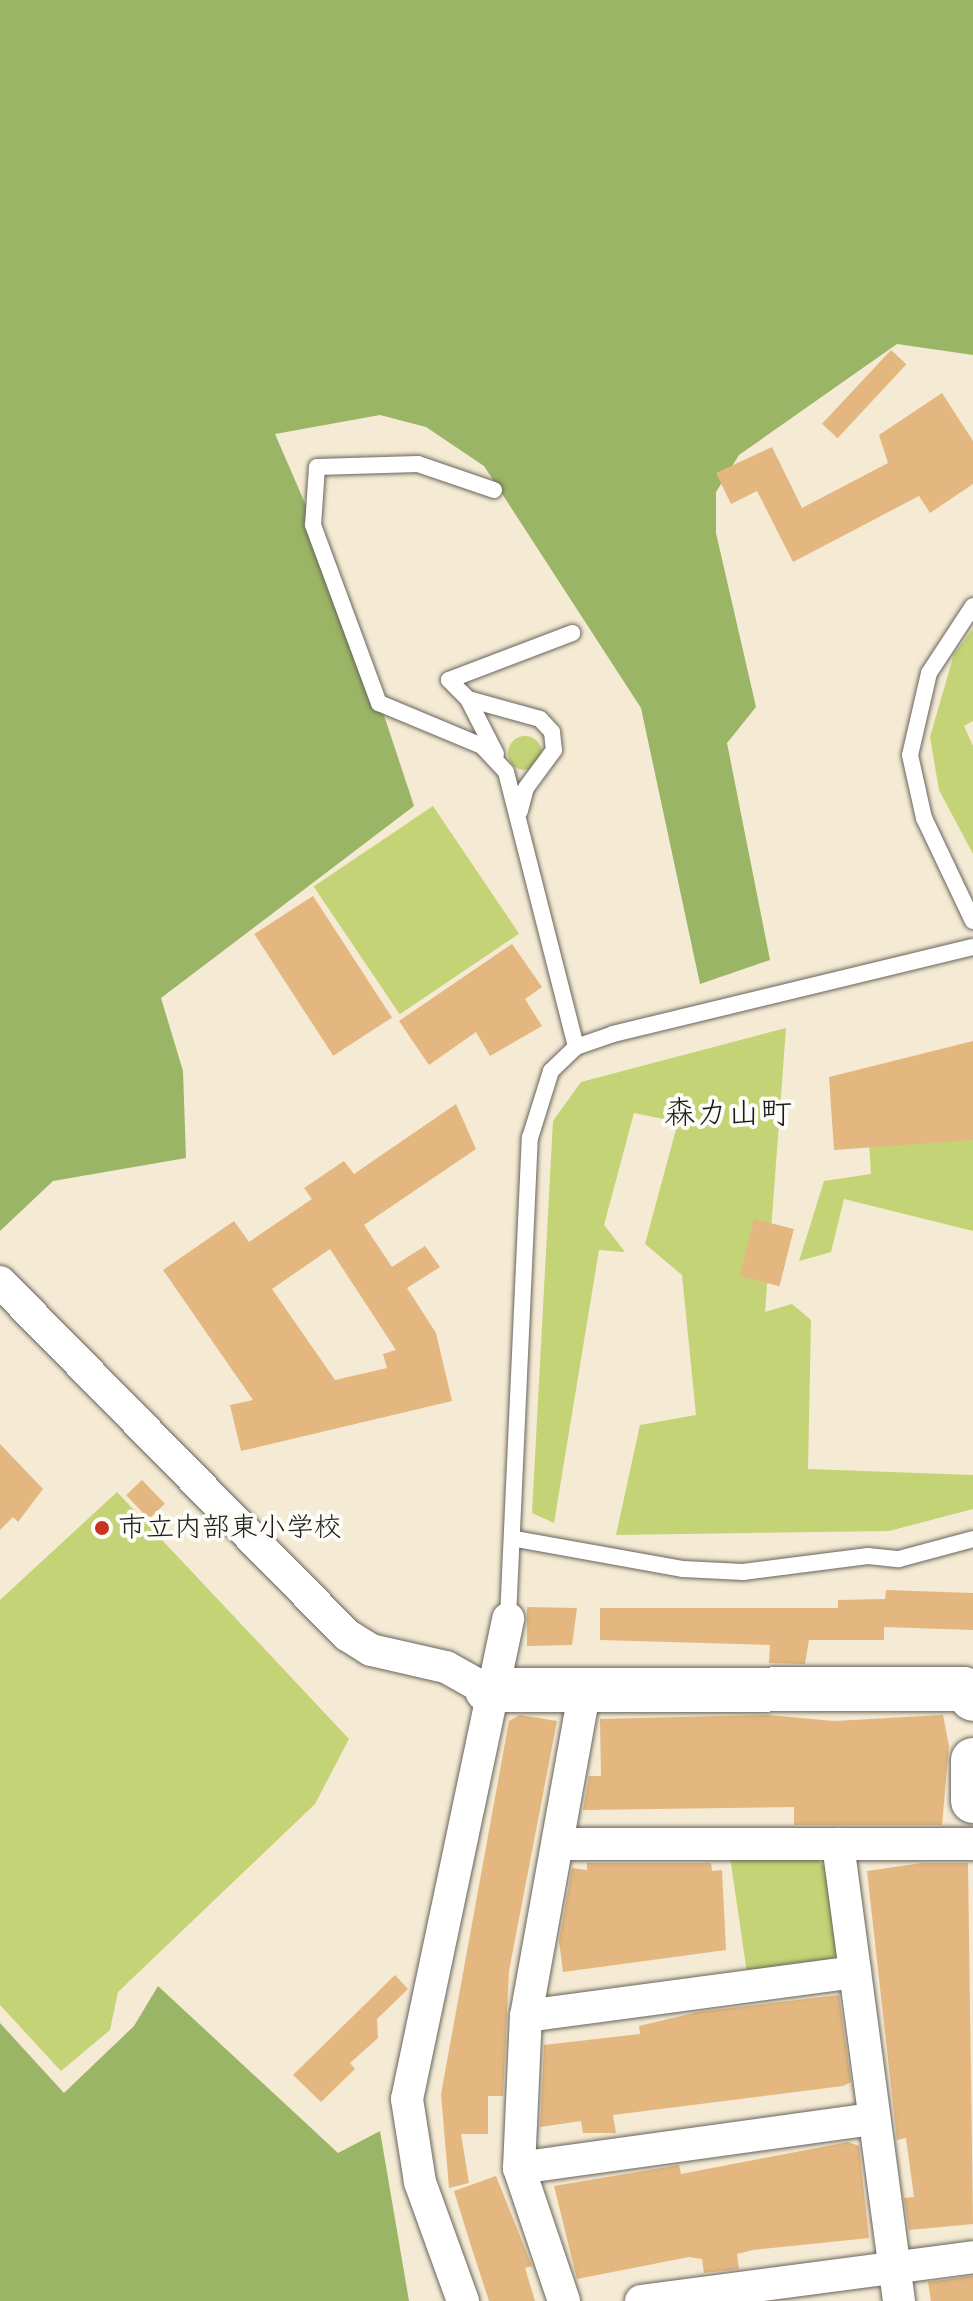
<!DOCTYPE html>
<meta charset="utf-8">
<style>
body{margin:0}
#map{position:relative;width:973px;height:2301px;overflow:hidden;background:#f5ead4;font-family:Pangolin,"Klee One",sans-serif}
div>[style]{position:absolute}
.green>*{inset:0;background:#c4d375;transform-origin:0 0}
.round{border-radius:50%}
.forest>*{inset:0;background:#9bb566}
.building>*{inset:0;background:#e3b77f;transform-origin:0 0}
.roads{filter:drop-shadow(0 0 2px #68645c) drop-shadow(0 0 2px #68645c)}
.lane>*{height:16px;margin:-8px;padding:0 8px;transform-origin:8px;border-radius:8px;background:#fff}
.street>*{height:32px;margin:-16px;padding:0 16px;transform-origin:16px;border-radius:16px;background:#fff}
.secondary>*{height:44px;margin:-22px;padding:0 22px;transform-origin:22px;border-radius:22px;background:#fff}
.dots>*{width:22px;height:22px;translate:-50% -50%;box-sizing:border-box;border:4px solid #fdfcf7;border-radius:50%}
span{translate:-50% -50%;white-space:nowrap;text-align:center;line-height:1.15;-webkit-text-stroke:8px #fdfcf7;paint-order:stroke}
.poi-label{font-size:28px;color:#1c1c1c}
.left{translate:0 -50%;text-align:left}
.quarter-label{font-size:32px;color:#1c1c1c}
</style>
<div id="map">
<div class="green">
<div style="clip-path:polygon(973px 629px,973px 721px,964px 726px,973px 746px,973px 854px,939px 790px,930px 737px,954px 654px)"></div>
<div class="round" style="left:508px;top:736px;width:34px;height:34px"></div>
<div style="left:433px;top:806px;width:154px;height:144px;rotate:56deg"></div>
<div style="clip-path:polygon(786px 1028px,765px 1312px,792px 1304px,811px 1320px,808px 1469px,973px 1475px,973px 1509px,889px 1531px,616px 1535px,640px 1425px,696px 1415px,682px 1275px,645px 1244px,678px 1122px,634px 1113px,604px 1225px,625px 1252px,599px 1250px,554px 1523px,532px 1513px,553px 1121px,581px 1082px)"></div>
<div style="clip-path:polygon(973px 1131px,973px 1231px,844px 1199px,831px 1252px,799px 1261px,824px 1181px,871px 1174px,869px 1142px)"></div>
<div style="clip-path:polygon(117px 1492px,349px 1739px,315px 1804px,118px 1992px,110px 2030px,61px 2071px,0 2005px,0 1600px)"></div>
<div style="clip-path:polygon(730px 1857px,816px 1858px,829px 1871px,840px 1947px,830px 1963px,747px 1973px)"></div>
</div>
<div class="forest">
<div style="clip-path:polygon(0 0,973px 0,973px 355px,897px 344px,739px 455px,716px 492px,716px 533px,756px 707px,727px 743px,770px 960px,700px 984px,641px 708px,484px 466px,426px 427px,380px 415px,275px 434px,343px 591px,414px 806px,161px 998px,183px 1071px,186px 1158px,53px 1181px,0 1231px)"></div>
<div style="clip-path:polygon(158px 1986px,338px 2153px,380px 2131px,409px 2301px,0 2301px,0 2023px,64px 2093px,134px 2026px)"></div>
</div>
<div class="building">
<div style="left:891px;top:350px;width:21px;height:101px;rotate:43deg"></div>
<div style="clip-path:polygon(942px 393px,973px 441px,973px 484px,930px 513px,919px 496px,793px 562px,757px 491px,731px 504px,716px 473px,772px 447px,802px 508px,888px 463px,879px 435px)"></div>
<div style="left:313px;top:896px;width:145px;height:70px;rotate:57deg"></div>
<div style="clip-path:polygon(512px 944px,542px 987px,525px 999px,542px 1026px,490px 1056px,476px 1032px,429px 1065px,399px 1021px)"></div>
<div style="clip-path:polygon(973px 1041px,973px 1140px,834px 1150px,829px 1077px)"></div>
<div style="clip-path:polygon(evenodd,456px 1104px,476px 1149px,364px 1225px,392px 1267px,425px 1246px,440px 1267px,407px 1288px,436px 1333px,452px 1401px,241px 1451px,230px 1405px,253px 1400px,163px 1270px,234px 1221px,249px 1242px,312px 1199px,304px 1188px,344px 1161px,354px 1174px,456px 1104px,330px 1249px,396px 1350px,383px 1354px,387px 1368px,335px 1380px,272px 1289px,330px 1249px)"></div>
<div style="left:754px;top:1219px;width:41px;height:59px;rotate:14deg"></div>
<div style="clip-path:polygon(0 1444px,43px 1489px,18px 1522px,13px 1517px,0 1530px)"></div>
<div style="left:142px;top:1480px;width:33px;height:22px;rotate:46deg"></div>
<div style="clip-path:polygon(886px 1590px,973px 1593px,973px 1630px,884px 1627px,884px 1640px,809px 1640px,805px 1664px,769px 1663px,770px 1645px,600px 1640px,600px 1608px,838px 1608px,838px 1600px,885px 1599px)"></div>
<div style="clip-path:polygon(527px 1607px,577px 1608px,572px 1645px,527px 1646px)"></div>
<div style="clip-path:polygon(520px 1715px,557px 1721px,509px 1971px,503px 2096px,488px 2096px,488px 2134px,461px 2134px,469px 2183px,449px 2188px,441px 2094px,509px 1721px)"></div>
<div style="clip-path:polygon(768px 1715px,834px 1721px,943px 1715px,949px 1746px,942px 1825px,794px 1825px,794px 1807px,583px 1810px,589px 1776px,601px 1776px,600px 1719px)"></div>
<div style="clip-path:polygon(587px 1863px,711px 1863px,712px 1871px,722px 1870px,726px 1950px,563px 1972px,559px 1941px,572px 1868px,587px 1870px)"></div>
<div style="clip-path:polygon(922px 1863px,968px 1863px,973px 2224px,909px 2230px,904px 2198px,914px 2197px,906px 2138px,897px 2140px,867px 1871px)"></div>
<div style="clip-path:polygon(395px 1975px,408px 1989px,377px 2019px,378px 2038px,350px 2063px,355px 2069px,321px 2102px,293px 2075px)"></div>
<div style="clip-path:polygon(839px 1995px,851px 2082px,843px 2086px,613px 2115px,616px 2133px,583px 2133px,581px 2121px,540px 2127px,544px 2045px,640px 2034px,639px 2026px,698px 2012px)"></div>
<div style="clip-path:polygon(848px 2142px,859px 2146px,869px 2238px,753px 2250px,737px 2254px,739px 2269px,704px 2273px,702px 2259px,689px 2257px,577px 2279px,554px 2186px,679px 2165px,681px 2174px)"></div>
<div style="clip-path:polygon(496px 2176px,532px 2266px,525px 2268px,535px 2301px,489px 2301px,471px 2246px,454px 2191px)"></div>
<div style="clip-path:polygon(973px 2276px,973px 2301px,931px 2301px,928px 2282px)"></div>
</div>
<div class="roads">
<div class="lane">
<div style="left:494px;top:490px;width:80px;rotate:-161.1deg"></div>
<div style="left:418px;top:464px;width:101px;rotate:178.3deg"></div>
<div style="left:317px;top:467px;width:58px;rotate:93.9deg"></div>
<div style="left:313px;top:525px;width:190px;rotate:69.7deg"></div>
<div style="left:379px;top:703px;width:112px;rotate:22.7deg"></div>
<div style="left:482px;top:746px;width:35px;rotate:47deg"></div>
<div style="left:506px;top:772px;width:284px;rotate:75.7deg"></div>
<div style="left:973px;top:606px;width:80px;rotate:123.3deg"></div>
<div style="left:929px;top:673px;width:84px;rotate:103deg"></div>
<div style="left:910px;top:755px;width:65px;rotate:77.5deg"></div>
<div style="left:924px;top:818px;width:114px;rotate:64.6deg"></div>
<div style="left:468px;top:699px;width:75px;rotate:15.5deg"></div>
<div style="left:540px;top:719px;width:18px;rotate:47deg"></div>
<div style="left:552px;top:732px;width:18px;rotate:84deg"></div>
<div style="left:554px;top:750px;width:47px;rotate:126.4deg"></div>
<div style="left:526px;top:788px;width:24px;rotate:105deg"></div>
<div style="left:496px;top:754px;width:62px;rotate:-117deg"></div>
<div style="left:468px;top:699px;width:27px;rotate:-135deg"></div>
<div style="left:449px;top:680px;width:132px;rotate:-20.9deg"></div>
<div style="left:516px;top:1539px;width:170px;rotate:10.2deg"></div>
<div style="left:683px;top:1569px;width:60px;rotate:2.9deg"></div>
<div style="left:743px;top:1572px;width:126px;rotate:-7.3deg"></div>
<div style="left:868px;top:1556px;width:31px;rotate:6deg"></div>
<div style="left:899px;top:1559px;width:77px;rotate:-15.1deg"></div>
<div style="left:508px;top:1618px;width:481px;rotate:-87.4deg"></div>
<div style="left:530px;top:1138px;width:70px;rotate:-72.6deg"></div>
<div style="left:551px;top:1071px;width:35px;rotate:-44deg"></div>
<div style="left:576px;top:1047px;width:39px;rotate:-19deg"></div>
<div style="left:613px;top:1034px;width:370px;rotate:-13.6deg"></div>
</div>
<div class="street">
<div style="left:0;top:1282px;width:495px;rotate:45.5deg"></div>
<div style="left:347px;top:1635px;width:28px;rotate:32deg"></div>
<div style="left:371px;top:1650px;width:77px;rotate:12.8deg"></div>
<div style="left:446px;top:1667px;width:47px;rotate:29.3deg"></div>
<div style="left:559px;top:1844px;width:414px"></div>
<div style="left:838px;top:1844px;width:461px;rotate:82.4deg"></div>
<div style="left:526px;top:2016px;width:332px;rotate:-7.6deg"></div>
<div style="left:519px;top:2168px;width:358px;rotate:-7.9deg"></div>
<div style="left:463px;top:2301px;width:127px;rotate:-109.9deg"></div>
<div style="left:420px;top:2182px;width:84px;rotate:-98.9deg"></div>
<div style="left:407px;top:2099px;width:491px;rotate:-78.1deg"></div>
<div style="left:564px;top:2301px;width:140px;rotate:-108.7deg"></div>
<div style="left:519px;top:2168px;width:152px;rotate:-87.4deg"></div>
<div style="left:526px;top:2016px;width:332px;rotate:-79.8deg"></div>
<div style="left:641px;top:2301px;width:335px;rotate:-7.5deg"></div>
</div>
<div class="secondary">
<div style="left:487px;top:1690px;width:477px;rotate:-0.1deg"></div>
<div style="left:964px;top:1689px;width:13px;rotate:48deg"></div>
<div style="left:973px;top:1760px;width:41px;rotate:90deg"></div>
</div>
</div>
<div class="dots">
<div style="left:102px;top:1528px;background:#c8321e"></div>
</div>
<div class="poi-label">
<span class="left" style="left:118px;top:1528px">市立内部東小学校</span>
</div>
<div class="quarter-label">
<span style="left:728px;top:1113px">森カ山町</span>
</div>
</div>
